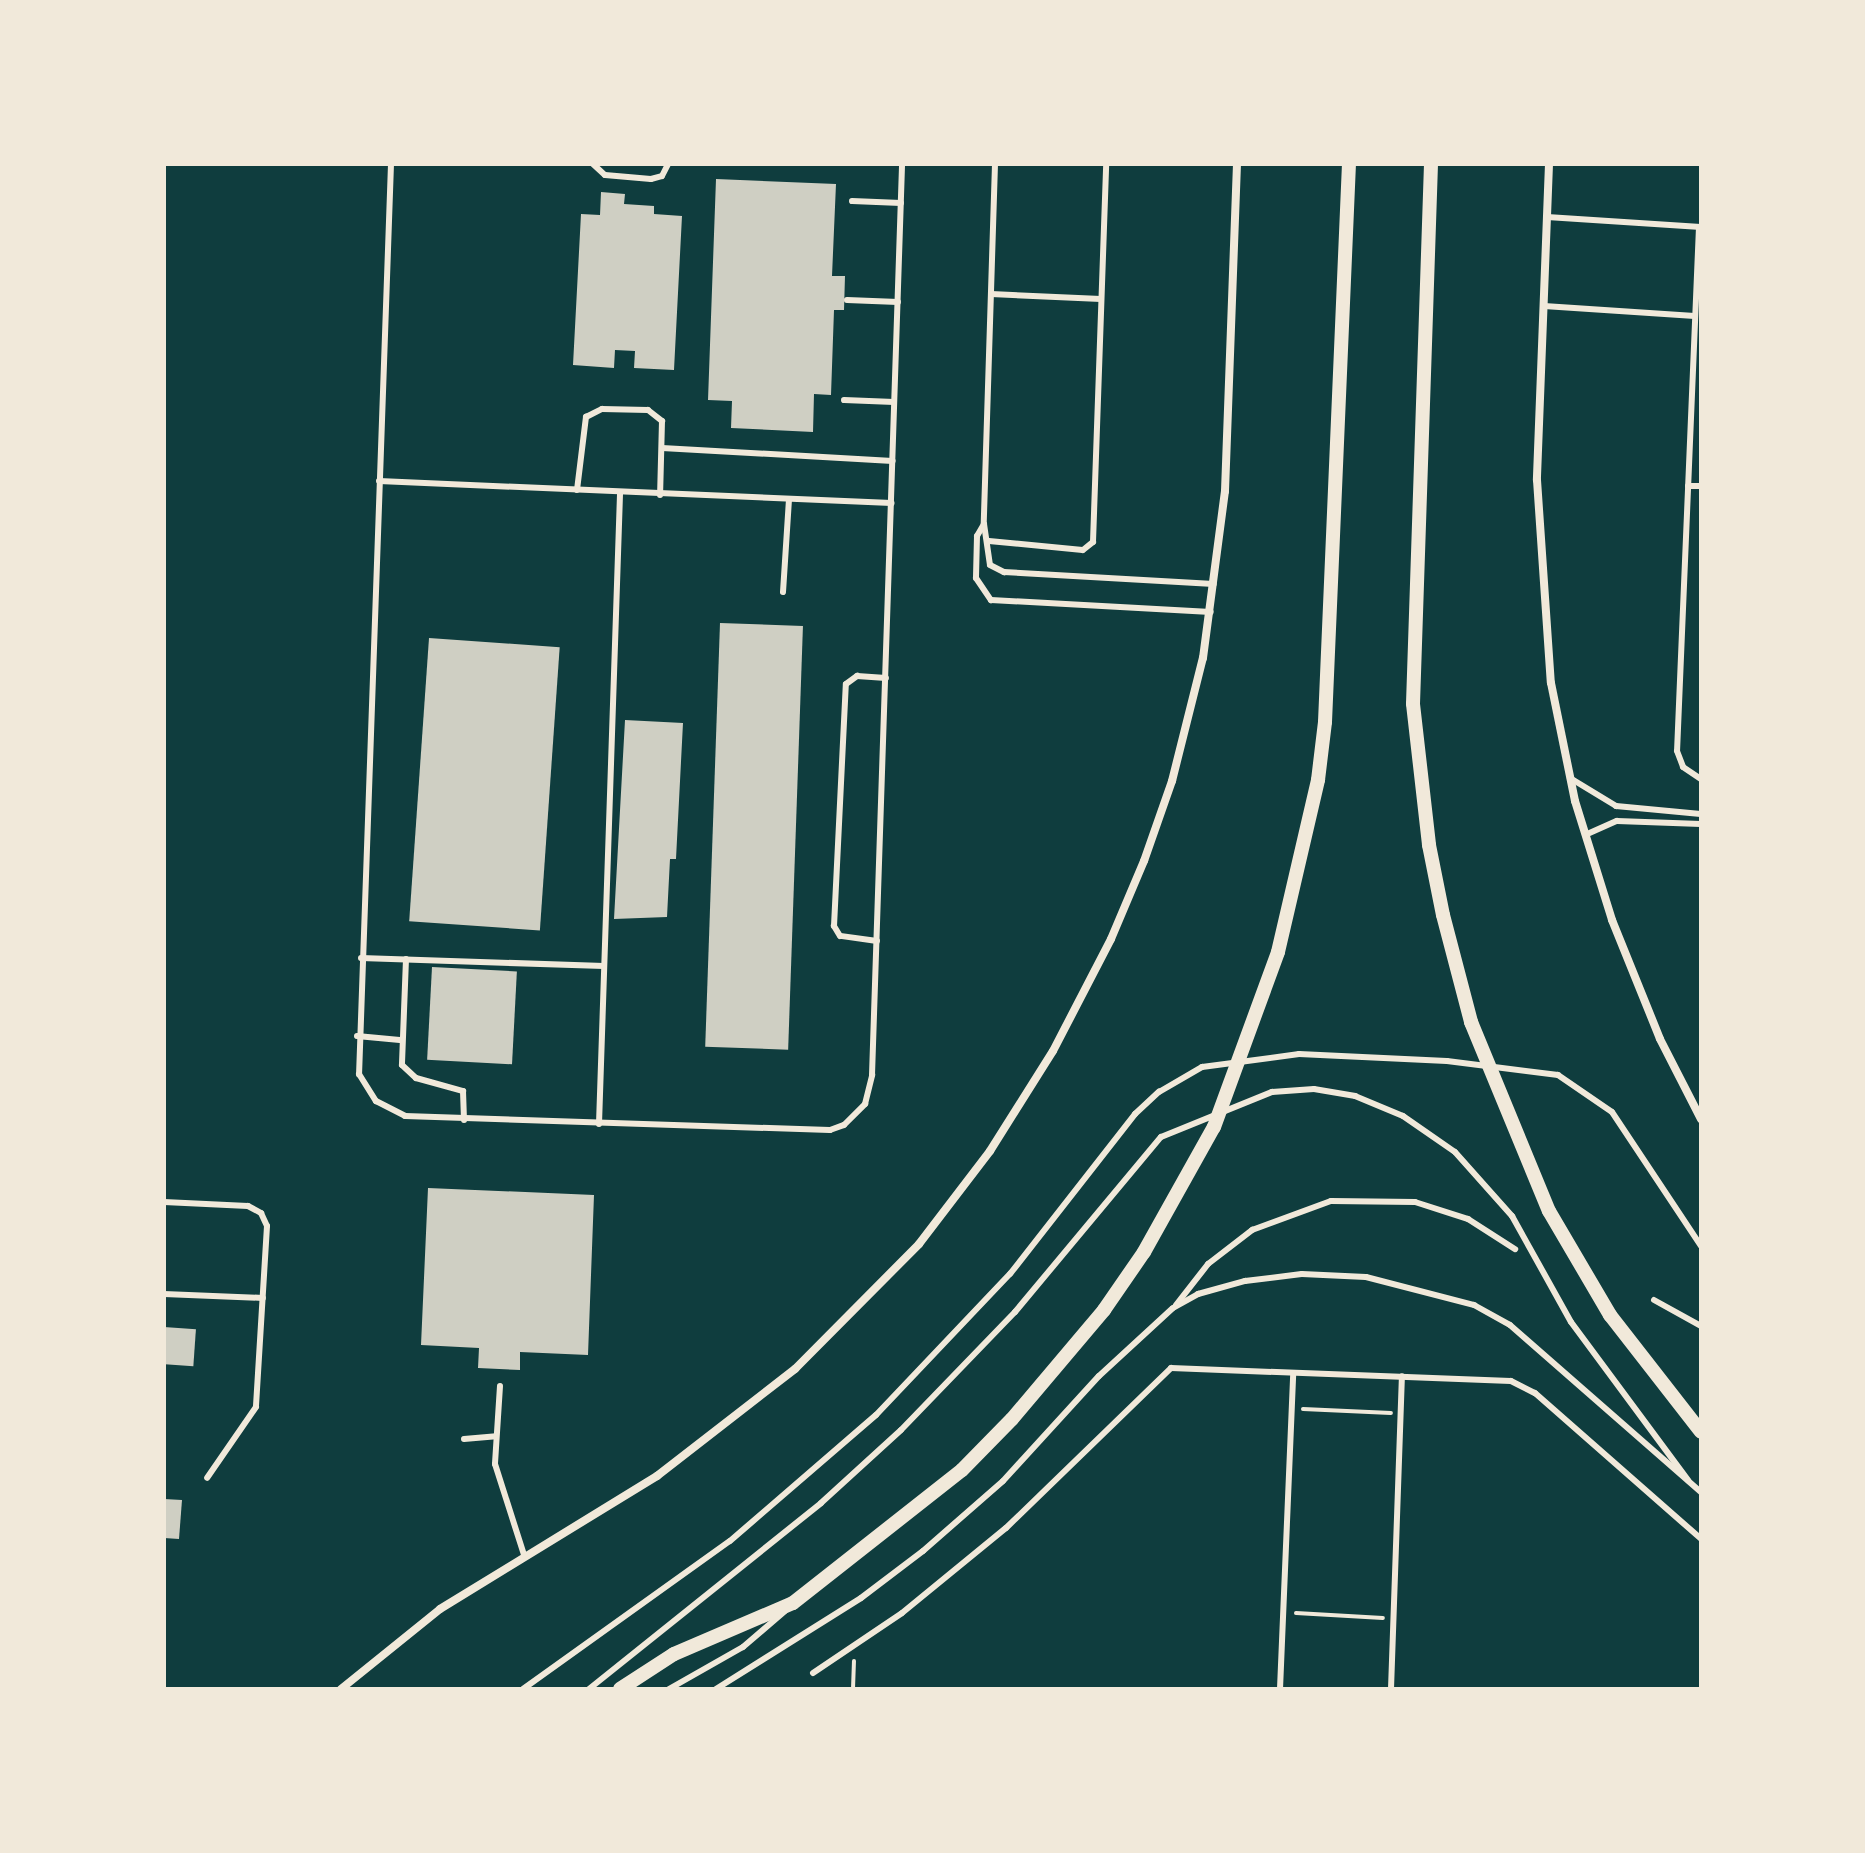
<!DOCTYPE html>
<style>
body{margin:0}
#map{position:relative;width:1865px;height:1853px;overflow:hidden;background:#0f3d3e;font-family:Lora,serif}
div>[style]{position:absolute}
.building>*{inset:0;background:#cfcfc3;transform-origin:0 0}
.path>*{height:4px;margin:-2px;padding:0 2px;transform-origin:2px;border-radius:2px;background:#f1e9da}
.service>*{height:6px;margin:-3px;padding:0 3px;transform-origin:3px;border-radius:3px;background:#f1e9da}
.minor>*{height:8px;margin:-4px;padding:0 4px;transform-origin:4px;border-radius:4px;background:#f1e9da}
.tertiary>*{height:14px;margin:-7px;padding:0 7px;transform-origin:7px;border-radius:7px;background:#f1e9da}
span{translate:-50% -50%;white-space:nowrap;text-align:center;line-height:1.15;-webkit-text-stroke:7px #f1e9da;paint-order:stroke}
.frame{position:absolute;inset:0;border:166px solid #f1e9da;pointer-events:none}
</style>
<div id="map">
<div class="building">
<div style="clip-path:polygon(716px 179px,836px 184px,832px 276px,845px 276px,844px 310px,834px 310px,831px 395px,814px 394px,813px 432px,731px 428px,732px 401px,708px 400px)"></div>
<div style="clip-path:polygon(601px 192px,625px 194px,624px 204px,654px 206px,654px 214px,682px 216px,674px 370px,634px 368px,635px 351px,615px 350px,614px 368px,573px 365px,581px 214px,600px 215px)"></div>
<div style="left:720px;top:623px;width:83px;height:424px;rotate:2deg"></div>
<div style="left:429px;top:638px;width:131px;height:284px;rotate:4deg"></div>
<div style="clip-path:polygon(625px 720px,683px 723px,676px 859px,670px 859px,667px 917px,614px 919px)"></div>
<div style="left:432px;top:967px;width:85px;height:93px;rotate:3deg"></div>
<div style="clip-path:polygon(428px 1188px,594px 1195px,588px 1355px,520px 1352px,520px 1370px,478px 1368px,479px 1348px,421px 1345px)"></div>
<div style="left:164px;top:1327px;width:32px;height:37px;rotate:4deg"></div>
<div style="clip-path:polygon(164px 1499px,182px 1500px,179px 1539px,164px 1538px)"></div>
</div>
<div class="path">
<div style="left:1303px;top:1409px;width:88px;rotate:2.6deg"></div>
<div style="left:1296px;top:1613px;width:87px;rotate:3.3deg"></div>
<div style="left:853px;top:1689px;width:28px;rotate:-88deg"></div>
</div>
<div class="service">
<div style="left:391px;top:164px;width:911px;rotate:92.01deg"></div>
<div style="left:359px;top:1074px;width:32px;rotate:58deg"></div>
<div style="left:376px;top:1101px;width:33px;rotate:27deg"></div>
<div style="left:405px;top:1116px;width:425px;rotate:1.9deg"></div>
<div style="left:830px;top:1130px;width:15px;rotate:-20deg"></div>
<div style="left:844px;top:1125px;width:30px;rotate:-45deg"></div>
<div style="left:865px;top:1104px;width:30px;rotate:-76deg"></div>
<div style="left:872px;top:1075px;width:911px;rotate:-88.11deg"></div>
<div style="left:593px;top:164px;width:16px;rotate:43deg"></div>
<div style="left:605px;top:175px;width:46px;rotate:5deg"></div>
<div style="left:651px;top:179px;width:11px;rotate:-15deg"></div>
<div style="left:662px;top:176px;width:13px;rotate:-63deg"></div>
<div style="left:995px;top:164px;width:360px;rotate:91.8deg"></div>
<div style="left:984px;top:524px;width:41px;rotate:81.7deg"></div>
<div style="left:990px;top:565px;width:16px;rotate:27deg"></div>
<div style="left:1004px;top:572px;width:210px;rotate:3.3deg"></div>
<div style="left:852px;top:201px;width:49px;rotate:2.3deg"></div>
<div style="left:1547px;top:217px;width:154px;rotate:3.7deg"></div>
<div style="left:1699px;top:227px;width:524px;rotate:92.4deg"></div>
<div style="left:1677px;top:751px;width:17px;rotate:69deg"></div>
<div style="left:1683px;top:767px;width:22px;rotate:34deg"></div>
<div style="left:991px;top:294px;width:110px;rotate:2.6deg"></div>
<div style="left:847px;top:300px;width:51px;rotate:2.2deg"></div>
<div style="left:1544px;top:306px;width:151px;rotate:3.8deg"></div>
<div style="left:844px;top:400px;width:50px;rotate:2.3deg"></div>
<div style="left:662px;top:448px;width:231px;rotate:3.2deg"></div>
<div style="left:379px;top:481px;width:513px;rotate:2.46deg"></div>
<div style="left:1688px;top:486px;width:13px"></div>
<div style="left:577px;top:490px;width:74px;rotate:-83deg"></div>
<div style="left:586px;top:417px;width:18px;rotate:-27deg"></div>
<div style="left:602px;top:409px;width:46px;rotate:1.2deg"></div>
<div style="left:648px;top:410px;width:18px;rotate:38deg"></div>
<div style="left:662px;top:421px;width:74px;rotate:91.5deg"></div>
<div style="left:984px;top:524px;width:14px;rotate:120deg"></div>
<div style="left:977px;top:536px;width:42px;rotate:91.4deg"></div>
<div style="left:976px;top:578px;width:27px;rotate:56deg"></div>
<div style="left:991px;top:600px;width:220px;rotate:3.1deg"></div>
<div style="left:989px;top:541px;width:94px;rotate:5.5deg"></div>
<div style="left:1083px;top:550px;width:13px;rotate:-39deg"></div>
<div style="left:1093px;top:542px;width:378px;rotate:-88deg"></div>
<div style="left:783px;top:592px;width:93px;rotate:-86.3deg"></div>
<div style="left:1570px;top:778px;width:54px;rotate:31.3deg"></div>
<div style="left:1616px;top:806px;width:85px;rotate:5.4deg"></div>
<div style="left:1585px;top:835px;width:35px;rotate:-24deg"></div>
<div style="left:1617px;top:821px;width:84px;rotate:2deg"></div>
<div style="left:877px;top:941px;width:37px;rotate:-172deg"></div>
<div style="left:840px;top:936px;width:12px;rotate:-121deg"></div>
<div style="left:834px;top:926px;width:242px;rotate:-87.2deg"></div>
<div style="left:846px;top:684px;width:14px;rotate:-36deg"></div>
<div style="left:857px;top:676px;width:29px;rotate:4deg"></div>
<div style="left:361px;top:958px;width:243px;rotate:1.9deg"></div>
<div style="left:406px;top:959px;width:106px;rotate:92.2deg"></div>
<div style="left:402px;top:1065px;width:19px;rotate:43deg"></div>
<div style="left:416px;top:1078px;width:49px;rotate:15.5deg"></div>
<div style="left:463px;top:1091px;width:29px;rotate:88deg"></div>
<div style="left:357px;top:1036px;width:43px;rotate:5.3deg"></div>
<div style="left:599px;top:1124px;width:630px;rotate:-88.09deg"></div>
<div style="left:164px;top:1202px;width:84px;rotate:2.7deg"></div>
<div style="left:248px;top:1206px;width:15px;rotate:28deg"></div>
<div style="left:261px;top:1213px;width:14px;rotate:65deg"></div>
<div style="left:267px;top:1226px;width:181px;rotate:93.5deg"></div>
<div style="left:256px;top:1407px;width:86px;rotate:124.6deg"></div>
<div style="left:164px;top:1294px;width:99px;rotate:2.3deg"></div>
<div style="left:1654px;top:1300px;width:54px;rotate:29deg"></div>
<div style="left:1176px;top:1305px;width:52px;rotate:-52deg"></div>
<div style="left:1208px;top:1264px;width:56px;rotate:-37.7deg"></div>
<div style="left:1252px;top:1230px;width:84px;rotate:-20.2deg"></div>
<div style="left:1331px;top:1201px;width:84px;rotate:0.7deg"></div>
<div style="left:1415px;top:1202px;width:56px;rotate:17.8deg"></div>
<div style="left:1468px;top:1219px;width:56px;rotate:32.6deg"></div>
<div style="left:500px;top:1386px;width:78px;rotate:93.7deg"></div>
<div style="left:495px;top:1464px;width:96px;rotate:72.3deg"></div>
<div style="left:464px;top:1439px;width:32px;rotate:-5deg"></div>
<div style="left:813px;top:1673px;width:107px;rotate:-34deg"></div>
<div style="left:902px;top:1613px;width:134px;rotate:-39.3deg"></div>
<div style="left:1006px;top:1528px;width:230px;rotate:-44.1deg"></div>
<div style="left:1171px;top:1368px;width:340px;rotate:2.2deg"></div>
<div style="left:1511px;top:1381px;width:27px;rotate:27deg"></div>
<div style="left:1535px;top:1393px;width:221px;rotate:41.3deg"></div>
<div style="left:523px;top:1689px;width:254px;rotate:-35.6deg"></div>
<div style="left:730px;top:1541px;width:193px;rotate:-40.8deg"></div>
<div style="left:876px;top:1415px;width:195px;rotate:-46.5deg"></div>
<div style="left:1010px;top:1274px;width:203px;rotate:-52deg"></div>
<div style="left:1135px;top:1114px;width:33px;rotate:-43deg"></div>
<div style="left:1159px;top:1092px;width:50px;rotate:-30.2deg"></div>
<div style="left:1202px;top:1067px;width:98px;rotate:-7.6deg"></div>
<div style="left:1299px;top:1054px;width:148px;rotate:2.7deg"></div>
<div style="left:1447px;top:1061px;width:112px;rotate:7.2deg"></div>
<div style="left:1558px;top:1075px;width:65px;rotate:34.4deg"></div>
<div style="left:1612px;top:1112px;width:161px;rotate:56.4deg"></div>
<div style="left:589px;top:1689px;width:297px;rotate:-38.7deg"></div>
<div style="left:821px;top:1503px;width:108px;rotate:-42.4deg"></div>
<div style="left:901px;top:1430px;width:164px;rotate:-46deg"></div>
<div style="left:1015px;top:1312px;width:228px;rotate:-50.2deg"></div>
<div style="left:1161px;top:1137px;width:120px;rotate:-22.1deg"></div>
<div style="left:1272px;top:1092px;width:42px;rotate:-4.1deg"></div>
<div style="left:1314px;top:1089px;width:42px;rotate:9.7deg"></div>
<div style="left:1355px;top:1096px;width:52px;rotate:22.6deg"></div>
<div style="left:1403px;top:1116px;width:63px;rotate:34.7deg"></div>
<div style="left:1455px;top:1152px;width:86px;rotate:48.3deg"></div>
<div style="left:1512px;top:1216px;width:121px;rotate:60.9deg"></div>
<div style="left:1571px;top:1322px;width:197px;rotate:53.5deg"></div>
<div style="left:669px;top:1689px;width:85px;rotate:-29.6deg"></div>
<div style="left:743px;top:1647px;width:55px;rotate:-40.6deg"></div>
<div style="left:716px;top:1689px;width:171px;rotate:-32.1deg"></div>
<div style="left:861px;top:1598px;width:78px;rotate:-37.2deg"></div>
<div style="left:923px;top:1551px;width:106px;rotate:-41.2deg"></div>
<div style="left:1003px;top:1481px;width:142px;rotate:-47.6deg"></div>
<div style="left:1099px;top:1376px;width:100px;rotate:-42.6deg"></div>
<div style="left:1173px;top:1308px;width:29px;rotate:-29deg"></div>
<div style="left:1198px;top:1294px;width:49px;rotate:-15.5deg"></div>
<div style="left:1245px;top:1281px;width:57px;rotate:-7deg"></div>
<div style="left:1302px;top:1274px;width:64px;rotate:2.7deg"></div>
<div style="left:1366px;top:1277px;width:112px;rotate:14.5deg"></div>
<div style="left:1474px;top:1305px;width:41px;rotate:29.1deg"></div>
<div style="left:1510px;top:1325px;width:254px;rotate:41.2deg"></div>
<div style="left:1280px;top:1689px;width:316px;rotate:-87.6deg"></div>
<div style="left:1391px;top:1689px;width:313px;rotate:-88deg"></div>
</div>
<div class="minor">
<div style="left:1549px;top:164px;width:316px;rotate:92.2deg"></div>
<div style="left:1537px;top:480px;width:203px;rotate:86.1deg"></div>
<div style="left:1551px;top:683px;width:120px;rotate:78.5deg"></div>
<div style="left:1575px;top:801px;width:125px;rotate:72.7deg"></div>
<div style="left:1612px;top:920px;width:128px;rotate:68deg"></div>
<div style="left:1660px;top:1039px;width:90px;rotate:62.9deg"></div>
<div style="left:341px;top:1689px;width:127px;rotate:-38.9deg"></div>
<div style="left:440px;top:1609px;width:255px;rotate:-31.5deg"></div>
<div style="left:657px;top:1476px;width:175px;rotate:-37.8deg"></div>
<div style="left:795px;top:1369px;width:176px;rotate:-45.2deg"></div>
<div style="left:919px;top:1244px;width:117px;rotate:-52.6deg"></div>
<div style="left:990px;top:1151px;width:118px;rotate:-57.8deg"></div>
<div style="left:1053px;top:1051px;width:126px;rotate:-62.6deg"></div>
<div style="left:1111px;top:939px;width:85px;rotate:-67.1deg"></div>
<div style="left:1144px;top:861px;width:85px;rotate:-70.7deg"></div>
<div style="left:1172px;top:781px;width:127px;rotate:-75.9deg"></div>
<div style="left:1203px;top:658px;width:168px;rotate:-82.5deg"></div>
<div style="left:1225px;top:491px;width:327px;rotate:-87.9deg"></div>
</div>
<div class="tertiary">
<div style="left:1431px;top:164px;width:540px;rotate:91.91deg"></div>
<div style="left:1413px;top:704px;width:142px;rotate:83.5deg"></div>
<div style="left:1429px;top:845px;width:71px;rotate:78.7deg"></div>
<div style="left:1443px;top:915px;width:111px;rotate:75.3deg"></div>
<div style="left:1471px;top:1022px;width:204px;rotate:67.6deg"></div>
<div style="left:1549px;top:1211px;width:121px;rotate:59.6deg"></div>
<div style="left:1610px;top:1315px;width:148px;rotate:52.1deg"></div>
<div style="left:620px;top:1689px;width:64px;rotate:-32.9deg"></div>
<div style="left:674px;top:1654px;width:129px;rotate:-23.2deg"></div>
<div style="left:793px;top:1603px;width:215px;rotate:-38.2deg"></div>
<div style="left:962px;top:1470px;width:71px;rotate:-45.6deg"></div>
<div style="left:1012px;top:1419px;width:143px;rotate:-49.8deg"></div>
<div style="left:1104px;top:1310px;width:70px;rotate:-55.4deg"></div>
<div style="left:1144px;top:1252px;width:143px;rotate:-60.8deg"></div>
<div style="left:1214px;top:1127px;width:186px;rotate:-69.9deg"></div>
<div style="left:1278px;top:952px;width:177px;rotate:-76.9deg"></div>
<div style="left:1318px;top:780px;width:58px;rotate:-83.1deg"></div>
<div style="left:1325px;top:722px;width:559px;rotate:-87.54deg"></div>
</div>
<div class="frame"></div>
</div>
